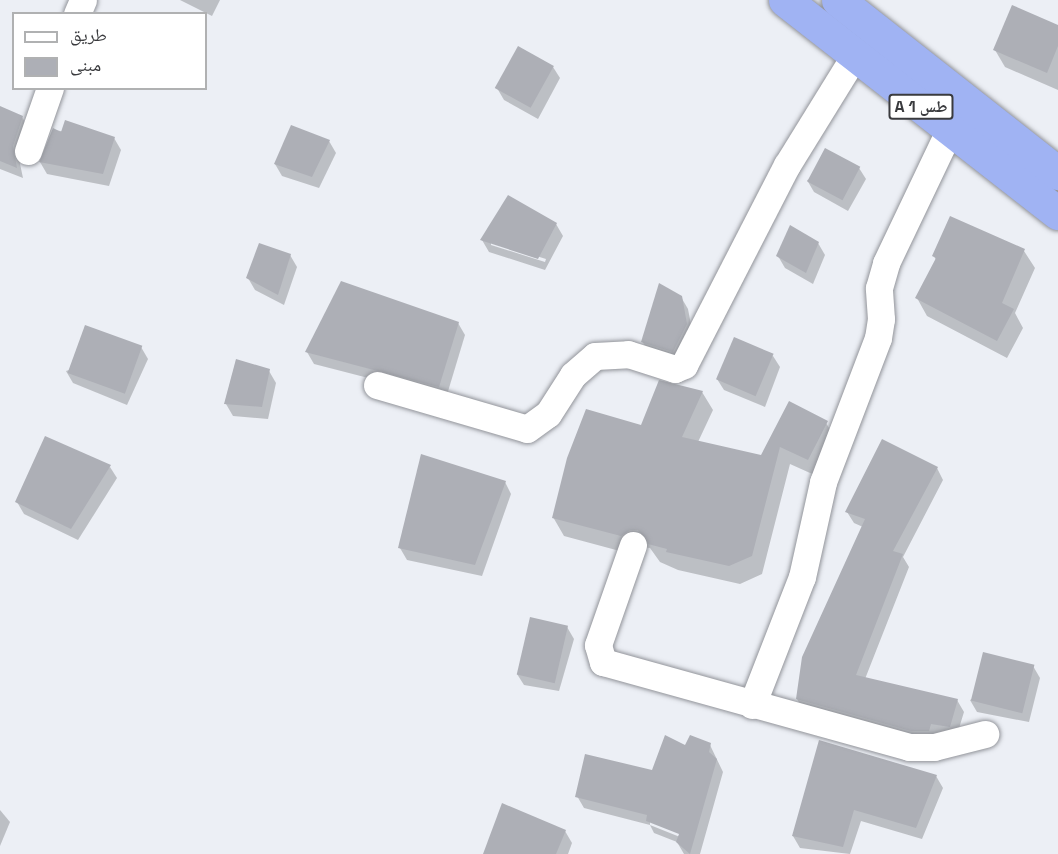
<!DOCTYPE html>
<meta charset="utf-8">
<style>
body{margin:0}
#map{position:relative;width:1058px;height:854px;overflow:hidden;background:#eceff5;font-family:"Space Grotesk","Noto Naskh Arabic",sans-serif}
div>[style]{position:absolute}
.shadow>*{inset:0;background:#0003}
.building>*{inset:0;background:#adafb6;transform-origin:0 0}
.roads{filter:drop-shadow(0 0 2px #92949a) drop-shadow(0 0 2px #92949a)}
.minor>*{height:27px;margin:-13.5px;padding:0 13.5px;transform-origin:13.5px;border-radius:13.5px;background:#fff}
.highway>*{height:33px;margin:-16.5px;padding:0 16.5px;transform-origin:16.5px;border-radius:16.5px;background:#a0b3f3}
span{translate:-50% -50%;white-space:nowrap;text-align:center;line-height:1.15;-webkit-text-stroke:4.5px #fff;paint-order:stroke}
.shield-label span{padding:2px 4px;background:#fff;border:2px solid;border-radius:4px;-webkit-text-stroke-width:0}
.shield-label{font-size:16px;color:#3a3b3e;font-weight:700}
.legend{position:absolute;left:12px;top:12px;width:195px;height:78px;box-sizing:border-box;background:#fff;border:2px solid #b0b1b2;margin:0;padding:8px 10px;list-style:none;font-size:18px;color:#3a3b3e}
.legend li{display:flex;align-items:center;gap:12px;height:30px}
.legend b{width:30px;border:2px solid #b0b1b2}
</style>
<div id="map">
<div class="shadow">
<div style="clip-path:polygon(180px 0,220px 0,212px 16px)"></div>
<div style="clip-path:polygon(1058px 26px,1058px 90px,1005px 67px,995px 50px)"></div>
<div style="clip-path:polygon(553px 67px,560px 78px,538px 119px,504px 100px,497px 88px)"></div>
<div style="clip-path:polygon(0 108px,22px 117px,29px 129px,19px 159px,23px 178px,0 169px)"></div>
<div style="clip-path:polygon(53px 130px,114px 138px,121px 150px,109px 186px,47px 174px,40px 162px)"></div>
<div style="clip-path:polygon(329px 141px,336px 153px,319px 188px,282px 176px,275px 164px)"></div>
<div style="clip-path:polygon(859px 168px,866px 179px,848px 211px,814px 192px,807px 180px)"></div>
<div style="clip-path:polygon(evenodd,556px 224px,563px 236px,545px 270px,489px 252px,482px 240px,556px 224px,491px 242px,546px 259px,545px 262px,491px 245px,491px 242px)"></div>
<div style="clip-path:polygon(791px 228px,818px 243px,825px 255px,813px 284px,785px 268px,778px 256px)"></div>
<div style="clip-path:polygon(1024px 251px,1035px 268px,1015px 313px,1023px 328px,1007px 358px,927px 316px,917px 298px,936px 260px,934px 256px)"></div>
<div style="clip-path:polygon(290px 255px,297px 267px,284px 305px,255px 290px,248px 278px)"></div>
<div style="clip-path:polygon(681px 297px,688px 309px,693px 336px,680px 363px,649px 353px,642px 341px)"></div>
<div style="clip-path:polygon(458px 323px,465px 335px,446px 398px,314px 364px,307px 352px)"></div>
<div style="clip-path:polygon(141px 347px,148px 359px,127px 405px,73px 383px,66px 371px)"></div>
<div style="clip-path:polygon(773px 356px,780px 367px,765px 407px,724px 390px,717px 379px)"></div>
<div style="clip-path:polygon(269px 371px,276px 383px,268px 419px,233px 416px,226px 404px)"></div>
<div style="clip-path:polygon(702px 392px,713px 410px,698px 442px,761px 457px,826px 423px,837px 441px,819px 477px,790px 464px,762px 574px,740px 584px,678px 570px,660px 562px,650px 548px,640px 547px,631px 554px,564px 536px,553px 517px,641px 427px)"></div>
<div style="clip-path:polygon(110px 467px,117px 478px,78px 540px,24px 514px,17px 502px)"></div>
<div style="clip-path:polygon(937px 468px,943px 480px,903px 557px,909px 567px,865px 679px,957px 700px,964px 712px,956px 738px,935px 743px,804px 711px,797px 699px,863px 527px,854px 523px,847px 512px)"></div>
<div style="clip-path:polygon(505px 482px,511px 494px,482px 576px,407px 560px,400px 548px)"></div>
<div style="clip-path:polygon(567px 627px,574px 639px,559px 691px,524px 685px,517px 674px)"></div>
<div style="clip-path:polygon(1033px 666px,1040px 678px,1029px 722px,977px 712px,970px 700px)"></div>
<div style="clip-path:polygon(820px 742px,936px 776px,943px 788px,922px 839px,861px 821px,850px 854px,800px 848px,793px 836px)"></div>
<div style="clip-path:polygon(evenodd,710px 745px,723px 772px,700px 854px,684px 854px,677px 842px,654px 833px,650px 825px,584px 808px,577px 796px,652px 772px,686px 747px,710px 745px,650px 821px,687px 836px,685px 839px,650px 825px,650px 821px)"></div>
<div style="clip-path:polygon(0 810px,10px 822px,0 846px)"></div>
<div style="clip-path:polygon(565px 831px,572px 843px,568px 854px,485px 854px)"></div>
</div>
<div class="building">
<div style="clip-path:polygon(1012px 5px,1058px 25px,1058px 46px,1047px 73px,993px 50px)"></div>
<div style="left:518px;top:46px;width:41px;height:48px;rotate:29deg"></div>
<div style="clip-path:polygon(0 106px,23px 116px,13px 146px,17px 168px,0 161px)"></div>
<div style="clip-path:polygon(65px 120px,115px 137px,103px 174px,39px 162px,53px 128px,61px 132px)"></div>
<div style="clip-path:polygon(291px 125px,330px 140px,312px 177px,274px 164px)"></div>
<div style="left:825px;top:148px;width:40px;height:38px;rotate:28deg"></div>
<div style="clip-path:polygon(508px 195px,557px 223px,538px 259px,480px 240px)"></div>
<div style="clip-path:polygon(950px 216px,1025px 249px,1002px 303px,1014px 309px,997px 341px,915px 298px,936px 258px,932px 256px)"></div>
<div style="clip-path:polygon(790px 225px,819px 242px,806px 273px,776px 256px)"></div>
<div style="clip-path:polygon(259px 243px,291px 254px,278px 295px,246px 278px)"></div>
<div style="clip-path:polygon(341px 281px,459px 322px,439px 387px,305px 352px)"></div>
<div style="clip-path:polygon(659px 283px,682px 296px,687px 324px,673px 352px,641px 342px)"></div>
<div style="left:85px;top:325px;width:61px;height:51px;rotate:20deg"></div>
<div style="left:734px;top:337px;width:43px;height:46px;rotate:23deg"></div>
<div style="clip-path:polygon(236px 359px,270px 369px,262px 407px,224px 404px)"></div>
<div style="clip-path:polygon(659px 380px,703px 391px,682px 437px,761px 455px,789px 401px,828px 421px,808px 460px,780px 447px,752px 556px,729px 566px,666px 552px,667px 549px,648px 544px,638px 530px,630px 530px,621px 536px,552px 518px,567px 458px,586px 409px,641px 425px)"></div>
<div style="clip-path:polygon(45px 436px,111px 465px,71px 529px,15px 502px)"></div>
<div style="clip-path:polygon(882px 439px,938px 467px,893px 551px,903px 554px,856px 675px,958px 699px,950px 727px,931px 724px,929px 731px,911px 731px,796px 699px,802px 657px,865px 519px,845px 512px)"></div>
<div style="clip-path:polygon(421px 454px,506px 481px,475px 565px,398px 548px)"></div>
<div style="left:530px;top:617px;width:39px;height:59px;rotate:13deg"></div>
<div style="left:983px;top:652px;width:53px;height:50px;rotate:14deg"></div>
<div style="clip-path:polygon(665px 735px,685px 745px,690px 735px,711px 743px,709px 752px,717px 759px,690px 854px,676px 842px,679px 834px,646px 821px,647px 815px,575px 797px,585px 754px,652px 770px)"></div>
<div style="clip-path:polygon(819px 740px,937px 775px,916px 828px,854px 810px,843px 847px,792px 836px)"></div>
<div style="clip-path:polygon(502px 803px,566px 830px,556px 854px,483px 854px)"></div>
</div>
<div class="roads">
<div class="minor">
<div style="left:77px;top:14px;width:15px;rotate:-67deg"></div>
<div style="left:28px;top:151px;width:67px;rotate:-70.8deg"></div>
<div style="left:377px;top:385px;width:156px;rotate:16.3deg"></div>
<div style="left:527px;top:429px;width:26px;rotate:-36deg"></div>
<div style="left:548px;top:414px;width:46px;rotate:-57.3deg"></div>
<div style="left:573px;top:375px;width:29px;rotate:-41deg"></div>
<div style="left:595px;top:356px;width:33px;rotate:-3deg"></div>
<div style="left:628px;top:354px;width:49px;rotate:17.7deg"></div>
<div style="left:675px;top:369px;width:10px;rotate:-24deg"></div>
<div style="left:684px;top:365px;width:225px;rotate:-62.8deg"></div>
<div style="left:787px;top:165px;width:129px;rotate:-58.3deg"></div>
<div style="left:633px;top:545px;width:106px;rotate:109.3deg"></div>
<div style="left:598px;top:645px;width:18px;rotate:74deg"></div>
<div style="left:603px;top:662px;width:318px;rotate:15.5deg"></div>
<div style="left:909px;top:747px;width:25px"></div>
<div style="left:934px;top:747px;width:53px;rotate:-14.3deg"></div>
<div style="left:752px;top:705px;width:137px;rotate:-68.7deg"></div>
<div style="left:802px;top:577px;width:97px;rotate:-77.5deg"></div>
<div style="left:823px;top:482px;width:154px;rotate:-69.1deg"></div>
<div style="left:878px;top:338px;width:19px;rotate:-81deg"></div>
<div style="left:881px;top:319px;width:31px;rotate:-94deg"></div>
<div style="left:879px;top:288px;width:26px;rotate:-74deg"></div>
<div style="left:886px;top:263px;width:148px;rotate:-64.5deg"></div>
</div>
<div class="highway">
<div style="left:785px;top:0;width:346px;rotate:38deg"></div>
<div style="left:838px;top:0;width:280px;rotate:38.2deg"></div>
</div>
</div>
<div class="shield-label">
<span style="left:921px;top:107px">A 1 طس</span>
</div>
<ul class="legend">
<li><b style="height:8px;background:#fff"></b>طريق</li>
<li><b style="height:16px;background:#adafb6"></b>مبنى</li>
</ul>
</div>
